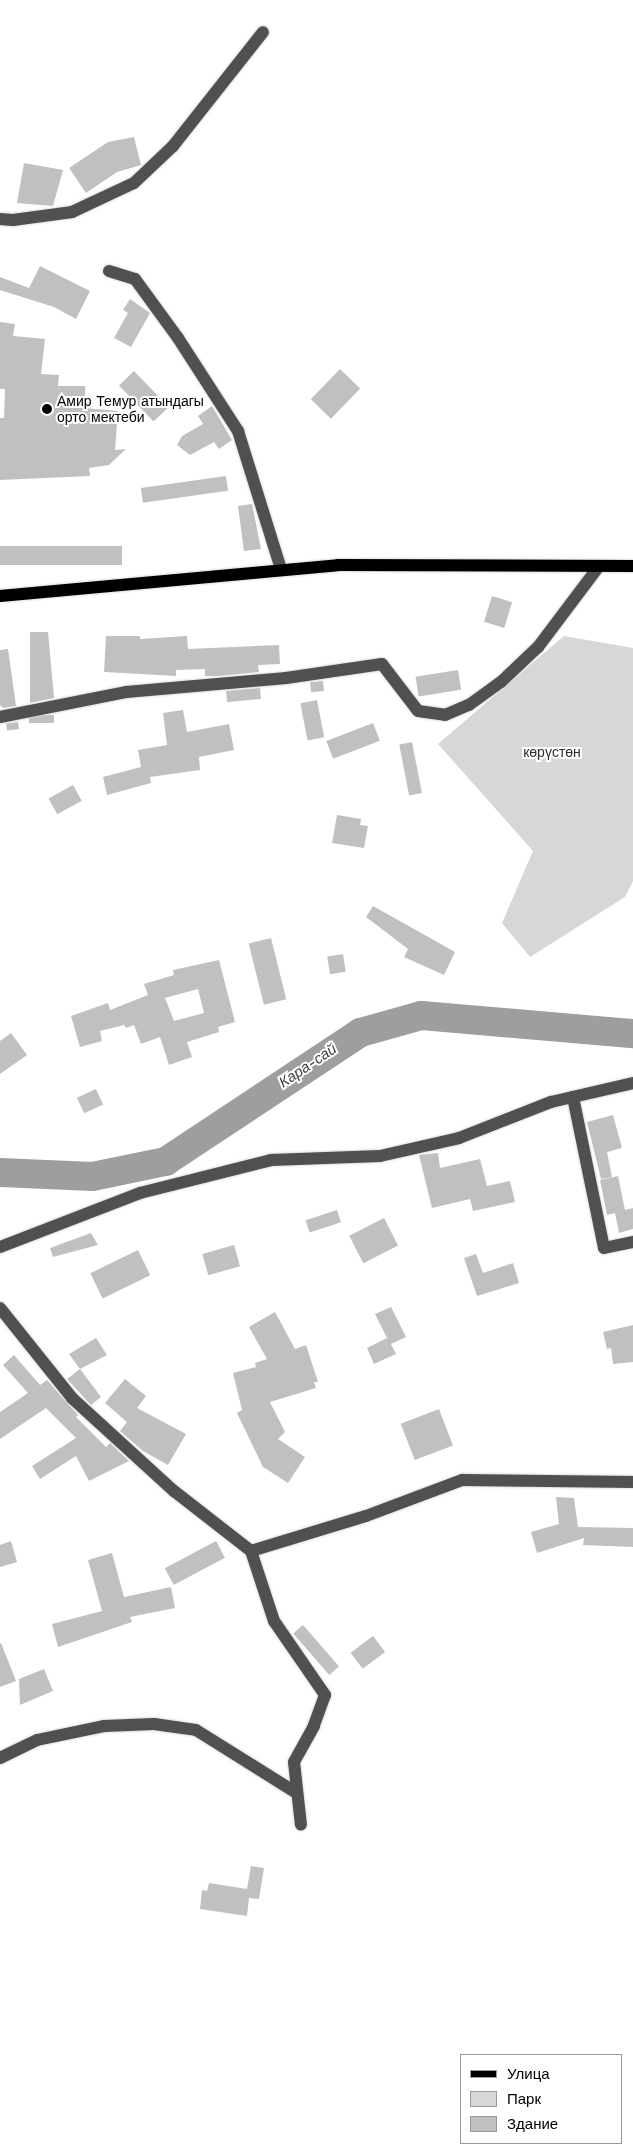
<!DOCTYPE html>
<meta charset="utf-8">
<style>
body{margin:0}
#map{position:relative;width:633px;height:2154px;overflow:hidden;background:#fff;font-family:"Work Sans",sans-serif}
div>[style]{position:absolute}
.green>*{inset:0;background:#d7d7d7}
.river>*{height:29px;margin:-14.5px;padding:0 14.5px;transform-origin:14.5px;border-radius:14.5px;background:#9e9e9e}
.building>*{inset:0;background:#c0c0c0;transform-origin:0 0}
.roads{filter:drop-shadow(0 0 1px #dbdbdb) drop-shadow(0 0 1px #dbdbdb)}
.minor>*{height:12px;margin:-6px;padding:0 6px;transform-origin:6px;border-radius:6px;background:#505050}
.major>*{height:12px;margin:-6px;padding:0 6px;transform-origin:6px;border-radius:6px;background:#000}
.dots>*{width:14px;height:14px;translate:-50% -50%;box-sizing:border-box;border:2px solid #fff;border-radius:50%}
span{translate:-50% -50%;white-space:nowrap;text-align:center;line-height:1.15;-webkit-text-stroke:4px #fff;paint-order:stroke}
.poi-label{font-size:14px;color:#000}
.left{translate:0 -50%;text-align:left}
.park-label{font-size:14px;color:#2e2e2e}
.water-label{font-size:15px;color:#3f3f3f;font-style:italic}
.legend{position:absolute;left:460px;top:2054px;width:162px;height:90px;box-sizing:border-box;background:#fff;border:1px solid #999;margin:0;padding:6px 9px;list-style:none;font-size:15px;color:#000}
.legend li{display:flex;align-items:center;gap:10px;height:25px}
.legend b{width:25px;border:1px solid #999}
</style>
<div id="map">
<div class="green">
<div style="clip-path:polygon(564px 636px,633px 648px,633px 881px,625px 897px,530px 957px,502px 923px,533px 851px,438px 744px)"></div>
</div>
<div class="river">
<div style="left:0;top:1172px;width:92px;rotate:2.5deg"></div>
<div style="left:92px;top:1176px;width:75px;rotate:-11.6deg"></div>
<div style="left:165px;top:1161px;width:234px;rotate:-33.5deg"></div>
<div style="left:360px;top:1032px;width:63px;rotate:-15.6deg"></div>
<div style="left:421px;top:1015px;width:213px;rotate:4.9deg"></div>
</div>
<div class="building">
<div style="clip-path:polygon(134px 137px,141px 165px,117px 172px,86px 193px,69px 168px,108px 142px)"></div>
<div style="clip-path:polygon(24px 163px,63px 170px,53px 206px,17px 203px)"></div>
<div style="clip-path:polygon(40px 266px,90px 291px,76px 319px,54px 307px,0 290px,0 277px,29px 288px)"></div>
<div style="clip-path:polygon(130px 299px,150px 313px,131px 347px,114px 338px,128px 313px,123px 310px)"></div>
<div style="clip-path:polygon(0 322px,15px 324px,13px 336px,45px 339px,41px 374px,59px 375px,58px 386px,85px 386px,85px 408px,118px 411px,115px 450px,126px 449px,109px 465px,89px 468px,90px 476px,0 480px,0 418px,4px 418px,5px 389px,0 389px)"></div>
<div style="left:340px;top:369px;width:28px;height:42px;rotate:44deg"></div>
<div style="left:134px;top:371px;width:50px;height:21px;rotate:46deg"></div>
<div style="clip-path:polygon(212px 406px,232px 440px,219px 449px,214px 442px,190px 455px,177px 445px,182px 436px,203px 424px,198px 416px)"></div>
<div style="left:226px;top:476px;width:15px;height:86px;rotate:82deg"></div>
<div style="clip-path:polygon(252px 504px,261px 549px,244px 551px,238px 506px)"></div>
<div style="left:122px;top:546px;width:19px;height:122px;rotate:90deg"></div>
<div style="left:492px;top:596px;width:21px;height:27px;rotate:17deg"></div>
<div style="clip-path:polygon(30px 632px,48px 632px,54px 698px,30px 703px)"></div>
<div style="clip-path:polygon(106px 636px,140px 636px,140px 639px,187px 636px,188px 649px,279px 645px,280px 664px,258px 665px,259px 672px,219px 676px,205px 676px,205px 669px,176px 670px,176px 676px,104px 672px)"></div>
<div style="clip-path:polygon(8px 649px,16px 706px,3px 708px,0 705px,0 650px)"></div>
<div style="left:458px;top:670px;width:20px;height:43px;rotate:81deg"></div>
<div style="left:323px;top:681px;width:10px;height:13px;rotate:84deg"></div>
<div style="left:260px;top:688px;width:11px;height:34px;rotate:85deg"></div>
<div style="left:317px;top:700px;width:38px;height:17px;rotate:79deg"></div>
<div style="clip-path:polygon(183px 710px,187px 732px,229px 724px,234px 750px,199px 757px,200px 770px,150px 777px,151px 783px,107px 795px,103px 777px,141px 767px,138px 750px,167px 745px,163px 713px)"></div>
<div style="left:54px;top:715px;width:8px;height:25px;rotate:90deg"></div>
<div style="left:18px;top:722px;width:7px;height:12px;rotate:82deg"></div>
<div style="left:373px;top:723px;width:19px;height:50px;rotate:69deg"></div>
<div style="left:412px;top:742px;width:52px;height:13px;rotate:79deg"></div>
<div style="left:73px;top:785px;width:18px;height:28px;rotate:61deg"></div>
<div style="clip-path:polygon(337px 815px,361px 819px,360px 825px,368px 826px,364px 848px,332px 843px)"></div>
<div style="clip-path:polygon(373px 906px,455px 952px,444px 975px,404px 957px,408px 949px,366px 917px)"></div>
<div style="left:271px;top:938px;width:63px;height:23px;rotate:76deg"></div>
<div style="left:343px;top:954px;width:18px;height:16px;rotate:81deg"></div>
<div style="clip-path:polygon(evenodd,219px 960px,235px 1022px,218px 1027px,219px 1032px,187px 1042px,192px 1057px,169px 1065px,160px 1037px,141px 1044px,134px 1025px,126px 1028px,124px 1025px,100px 1031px,102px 1041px,80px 1047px,71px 1016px,108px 1003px,110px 1010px,148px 995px,144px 984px,174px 975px,173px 970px,219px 960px,198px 989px,204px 1013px,174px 1021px,165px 998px,198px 989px)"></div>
<div style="clip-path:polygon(11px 1033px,27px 1055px,0 1074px,0 1041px)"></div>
<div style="left:96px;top:1089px;width:17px;height:21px;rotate:65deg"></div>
<div style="clip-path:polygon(613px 1115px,622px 1148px,607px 1152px,612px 1177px,601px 1179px,587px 1122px)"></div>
<div style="clip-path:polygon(438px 1153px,440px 1168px,480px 1159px,487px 1186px,510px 1181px,515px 1202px,473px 1211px,470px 1199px,432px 1208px,419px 1155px)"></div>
<div style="clip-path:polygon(618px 1176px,625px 1210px,633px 1208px,633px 1229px,619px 1233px,615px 1213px,607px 1215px,600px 1180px)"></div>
<div style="left:337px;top:1210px;width:13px;height:33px;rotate:72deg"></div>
<div style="left:384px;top:1218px;width:31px;height:39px;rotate:63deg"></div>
<div style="clip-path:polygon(91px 1233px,98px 1245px,53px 1257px,50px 1248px)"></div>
<div style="left:234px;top:1245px;width:22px;height:33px;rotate:74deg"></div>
<div style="left:138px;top:1250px;width:28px;height:53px;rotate:64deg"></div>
<div style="clip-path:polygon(476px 1254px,483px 1273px,513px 1263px,519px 1283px,477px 1296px,464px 1258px)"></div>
<div style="clip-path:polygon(391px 1307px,406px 1337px,391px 1344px,396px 1354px,374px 1364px,367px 1348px,387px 1338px,375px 1314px)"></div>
<div style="clip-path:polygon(275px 1312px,295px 1349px,306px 1345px,318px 1382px,314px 1382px,316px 1388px,270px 1402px,285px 1432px,278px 1439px,305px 1457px,288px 1483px,263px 1467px,237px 1413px,242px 1410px,233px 1373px,256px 1367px,255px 1363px,267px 1359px,249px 1327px)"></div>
<div style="clip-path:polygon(633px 1325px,633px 1362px,613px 1364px,611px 1348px,607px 1349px,603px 1332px)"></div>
<div style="clip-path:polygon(96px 1338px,107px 1355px,80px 1369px,69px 1354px)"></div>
<div style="clip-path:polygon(14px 1355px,40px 1385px,47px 1380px,78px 1415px,76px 1417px,106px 1447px,110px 1443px,129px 1461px,89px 1481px,76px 1456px,40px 1479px,32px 1466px,76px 1438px,46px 1408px,0 1439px,0 1412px,28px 1393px,3px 1365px)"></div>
<div style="clip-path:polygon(80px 1369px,101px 1397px,91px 1405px,67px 1379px)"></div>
<div style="clip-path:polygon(125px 1379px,146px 1396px,137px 1408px,186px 1434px,168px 1465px,143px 1451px,120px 1431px,127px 1422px,105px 1403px)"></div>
<div style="left:439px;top:1409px;width:39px;height:41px;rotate:69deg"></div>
<div style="clip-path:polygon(556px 1497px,574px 1498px,578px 1527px,633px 1528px,633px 1547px,583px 1545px,584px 1538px,537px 1553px,531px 1532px,559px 1524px)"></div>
<div style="clip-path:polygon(11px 1541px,17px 1562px,0 1567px,0 1545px)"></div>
<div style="left:216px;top:1541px;width:19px;height:58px;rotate:62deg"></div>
<div style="clip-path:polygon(112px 1553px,124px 1597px,171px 1587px,175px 1608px,130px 1617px,132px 1622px,58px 1647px,52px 1624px,102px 1611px,88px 1560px)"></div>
<div style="left:303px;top:1625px;width:55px;height:13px;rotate:49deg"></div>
<div style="left:373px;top:1636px;width:20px;height:28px;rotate:53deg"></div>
<div style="clip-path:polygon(1px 1643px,16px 1681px,0 1687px,0 1644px)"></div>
<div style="clip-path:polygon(44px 1669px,53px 1691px,20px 1705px,19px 1679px)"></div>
<div style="clip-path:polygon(251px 1866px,264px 1868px,259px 1899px,249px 1898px,247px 1916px,200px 1909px,202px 1890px,207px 1891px,209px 1883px,247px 1889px)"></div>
</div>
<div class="roads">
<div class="minor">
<div style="left:0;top:219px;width:13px;rotate:4deg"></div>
<div style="left:13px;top:220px;width:60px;rotate:-7.7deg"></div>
<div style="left:72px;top:212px;width:68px;rotate:-25.1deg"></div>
<div style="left:134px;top:183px;width:54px;rotate:-43.5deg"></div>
<div style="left:173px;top:146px;width:145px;rotate:-51.7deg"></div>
<div style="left:109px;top:271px;width:27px;rotate:17deg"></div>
<div style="left:135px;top:279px;width:73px;rotate:53.9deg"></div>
<div style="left:178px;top:338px;width:111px;rotate:57.2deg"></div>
<div style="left:238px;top:431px;width:145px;rotate:72.7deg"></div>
<div style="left:0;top:717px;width:128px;rotate:-11.2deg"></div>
<div style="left:126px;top:692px;width:161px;rotate:-5deg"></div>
<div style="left:286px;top:678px;width:97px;rotate:-8.3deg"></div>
<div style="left:382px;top:664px;width:59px;rotate:52.5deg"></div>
<div style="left:418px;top:711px;width:27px;rotate:8deg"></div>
<div style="left:445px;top:715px;width:26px;rotate:-23deg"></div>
<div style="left:469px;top:705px;width:39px;rotate:-36deg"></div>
<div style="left:501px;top:682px;width:51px;rotate:-43.4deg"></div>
<div style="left:538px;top:647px;width:101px;rotate:-53deg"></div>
<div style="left:573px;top:1097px;width:154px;rotate:78.4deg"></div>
<div style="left:604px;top:1248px;width:30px;rotate:-12deg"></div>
<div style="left:0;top:1247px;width:150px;rotate:-21.1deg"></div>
<div style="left:140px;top:1193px;width:135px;rotate:-14.1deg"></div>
<div style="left:271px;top:1160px;width:109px;rotate:-2.1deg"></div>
<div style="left:380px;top:1156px;width:81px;rotate:-12.8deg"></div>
<div style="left:459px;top:1138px;width:99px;rotate:-21.4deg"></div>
<div style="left:551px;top:1102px;width:84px;rotate:-13deg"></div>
<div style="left:0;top:1308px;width:115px;rotate:51.3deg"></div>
<div style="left:72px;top:1398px;width:138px;rotate:42.4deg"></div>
<div style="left:174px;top:1491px;width:98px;rotate:37.9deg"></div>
<div style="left:251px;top:1551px;width:74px;rotate:71.8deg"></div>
<div style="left:274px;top:1621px;width:90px;rotate:55.4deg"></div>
<div style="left:325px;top:1695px;width:33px;rotate:110deg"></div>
<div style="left:314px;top:1726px;width:41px;rotate:119.1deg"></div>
<div style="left:294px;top:1762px;width:63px;rotate:83.7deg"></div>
<div style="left:251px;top:1551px;width:120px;rotate:-16.9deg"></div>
<div style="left:366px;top:1516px;width:103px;rotate:-20.6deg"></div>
<div style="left:462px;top:1480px;width:171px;rotate:0.7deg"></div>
<div style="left:0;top:1758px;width:41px;rotate:-25.9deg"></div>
<div style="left:37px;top:1740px;width:68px;rotate:-11.8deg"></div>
<div style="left:104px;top:1726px;width:50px;rotate:-2.3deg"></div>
<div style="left:154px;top:1724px;width:42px;rotate:8.1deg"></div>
<div style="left:196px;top:1730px;width:119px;rotate:32deg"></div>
</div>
<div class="major">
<div style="left:0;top:596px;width:339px;rotate:-5.2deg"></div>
<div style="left:338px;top:565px;width:295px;rotate:0.2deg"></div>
</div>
</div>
<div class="dots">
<div style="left:47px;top:409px;background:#000"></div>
</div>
<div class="poi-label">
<span class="left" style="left:57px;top:409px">Амир Темур атындагы<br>орто мектеби</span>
</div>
<div class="park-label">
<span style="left:552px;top:752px">көрүстөн</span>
</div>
<div class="water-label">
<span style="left:308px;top:1066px;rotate:-34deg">Кара-сай</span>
</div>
<ul class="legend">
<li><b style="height:6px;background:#000"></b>Улица</li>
<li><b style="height:14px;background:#d7d7d7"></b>Парк</li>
<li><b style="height:14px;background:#c0c0c0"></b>Здание</li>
</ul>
</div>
